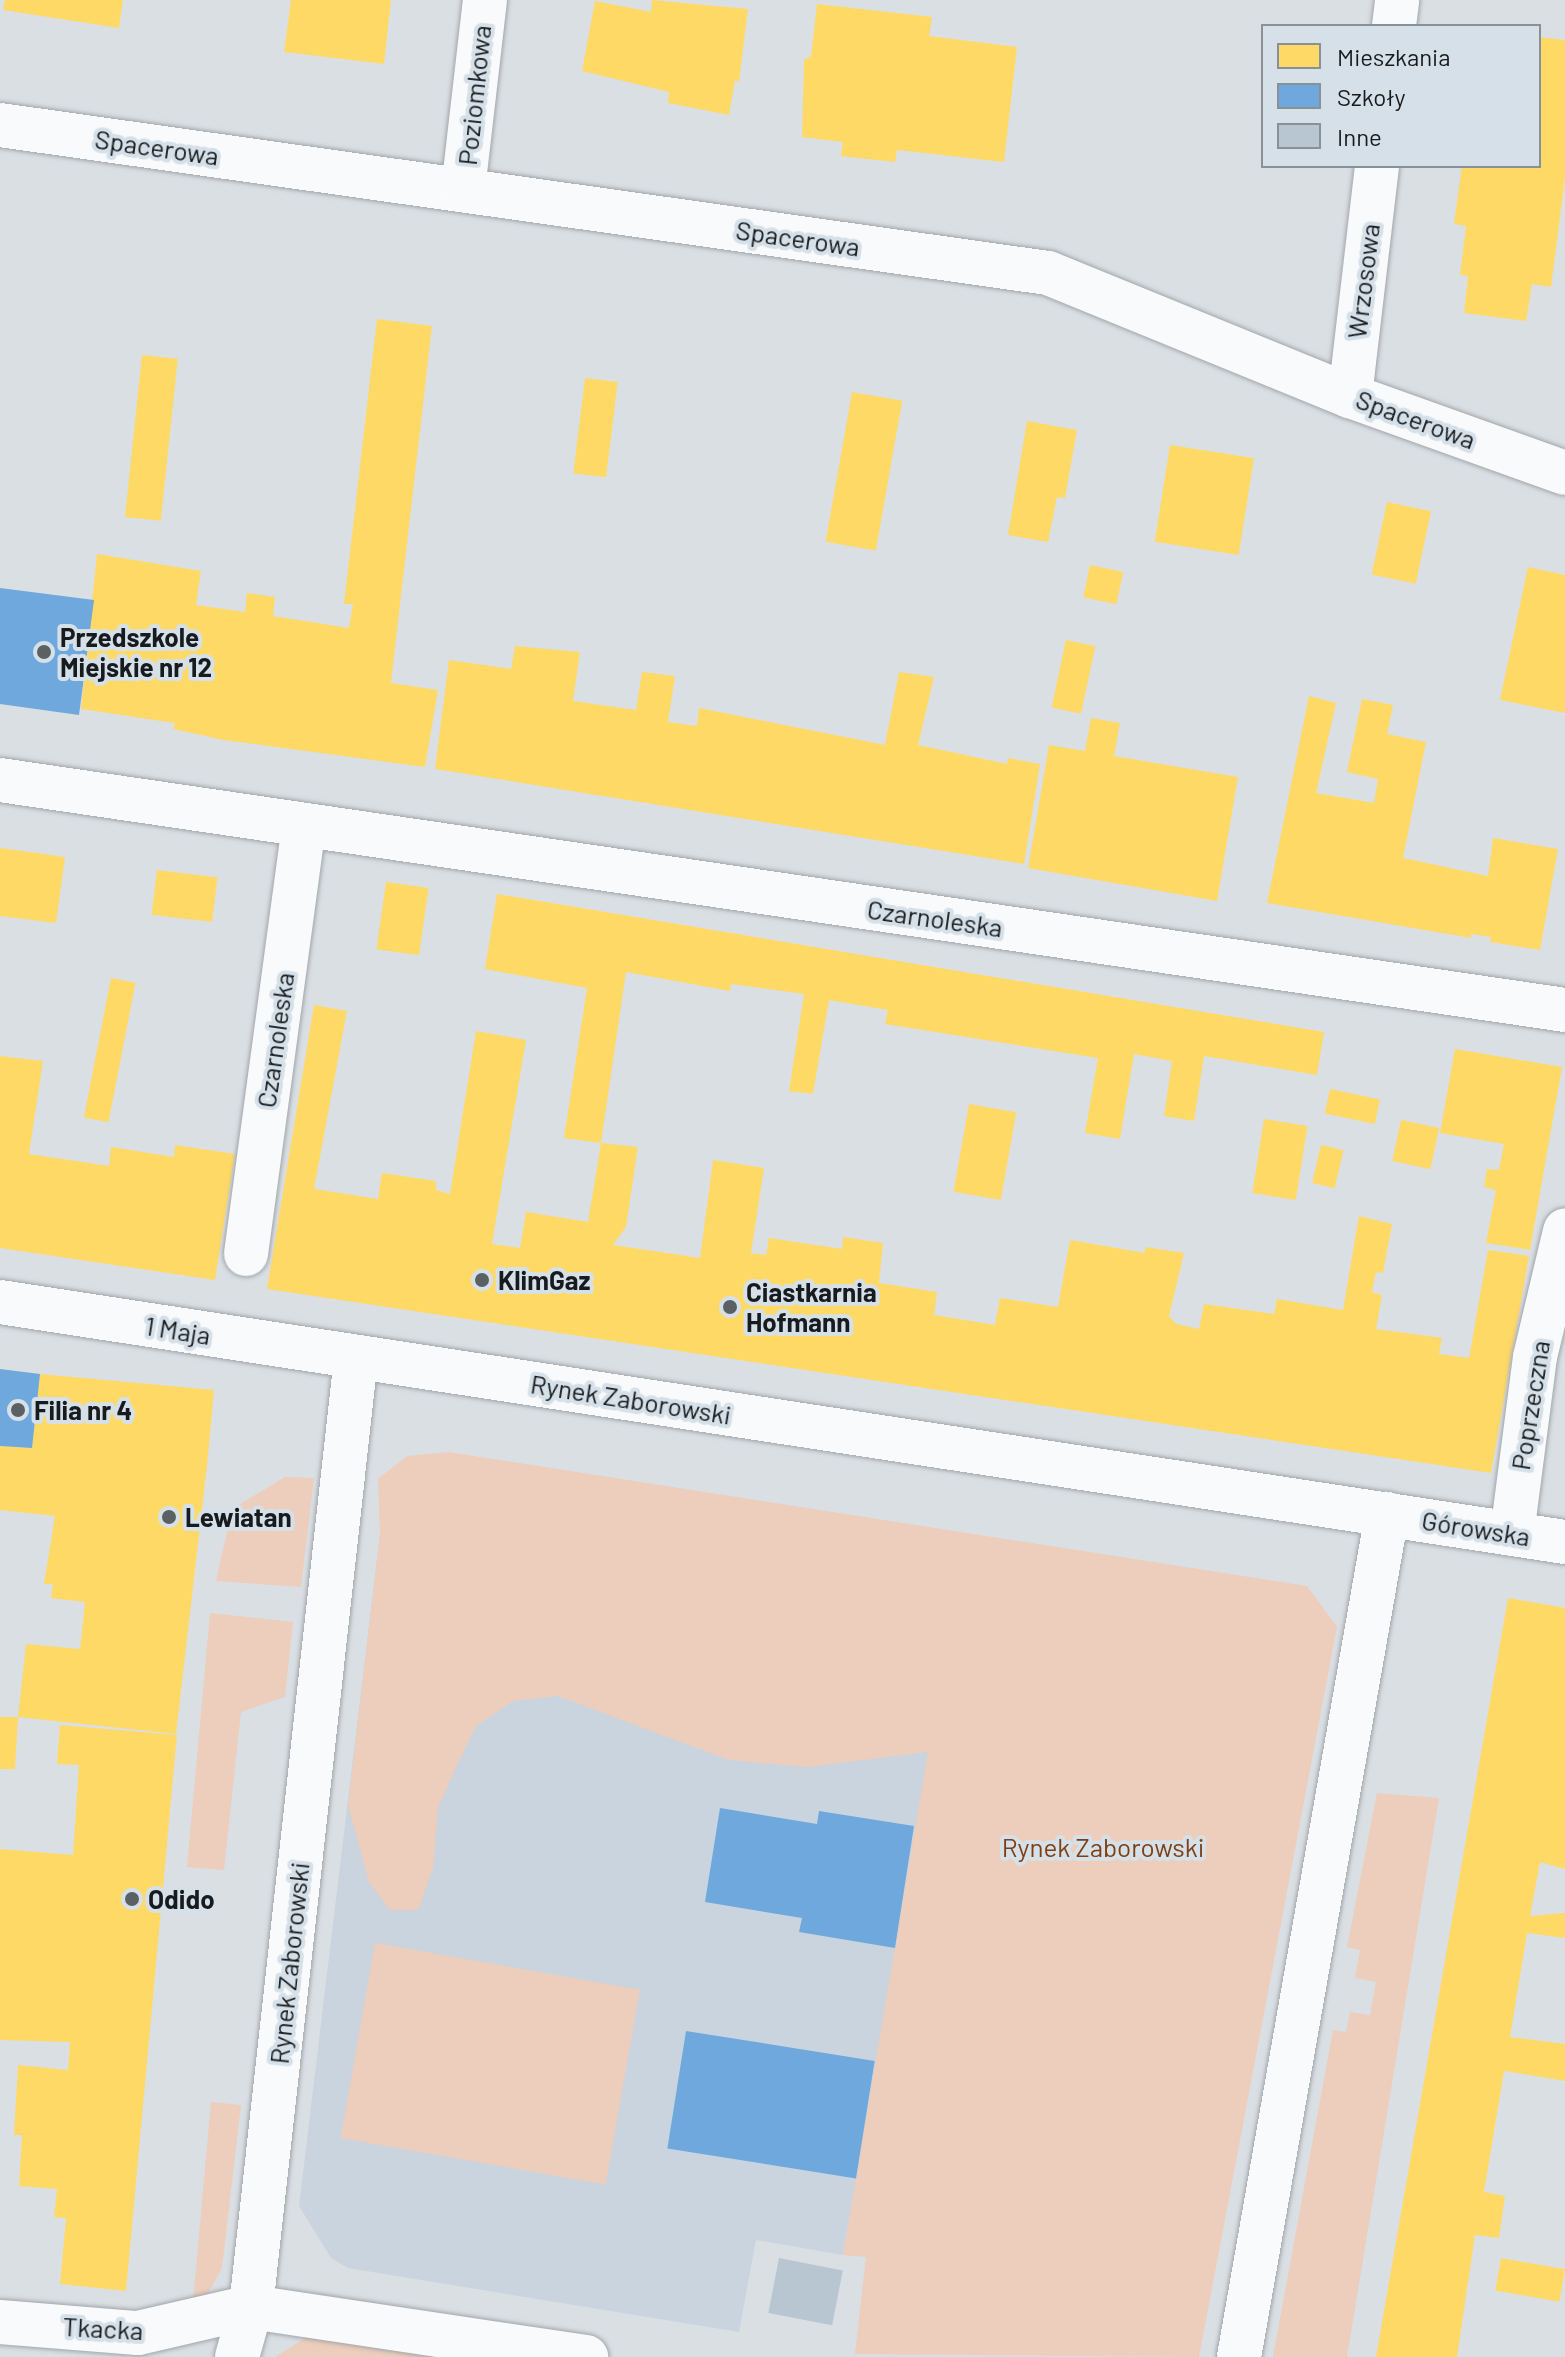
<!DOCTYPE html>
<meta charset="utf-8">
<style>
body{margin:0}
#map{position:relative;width:1565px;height:2357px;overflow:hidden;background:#dadfe4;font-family:Barlow,sans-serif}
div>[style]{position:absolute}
.built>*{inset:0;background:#c9d4de}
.green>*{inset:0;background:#edcdbb;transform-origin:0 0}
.homes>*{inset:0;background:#ffd966;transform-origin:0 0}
.schools>*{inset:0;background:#6fa8dc;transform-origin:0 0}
.building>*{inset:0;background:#b8c6d2;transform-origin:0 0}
.roads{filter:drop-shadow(0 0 2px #a2a6aa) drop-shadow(0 0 2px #a2a6aa)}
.minor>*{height:44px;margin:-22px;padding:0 22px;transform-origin:22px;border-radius:22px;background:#f9fafb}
.tertiary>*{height:44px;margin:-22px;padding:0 22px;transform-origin:22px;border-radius:22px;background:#f9fafb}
.dots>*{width:22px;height:22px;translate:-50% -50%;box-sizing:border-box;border:4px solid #d5e0e9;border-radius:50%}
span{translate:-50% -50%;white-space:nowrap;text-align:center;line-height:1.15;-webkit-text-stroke:8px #d5e0e9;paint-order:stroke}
.street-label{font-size:26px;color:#171b1e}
.poi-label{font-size:26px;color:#171b1e;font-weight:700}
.left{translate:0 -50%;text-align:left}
.park-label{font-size:26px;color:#7e4012}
.legend{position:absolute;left:1261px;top:24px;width:280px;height:144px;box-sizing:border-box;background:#d5e0e9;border:2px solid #899198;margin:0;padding:10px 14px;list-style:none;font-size:24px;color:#171b1e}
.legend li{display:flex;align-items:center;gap:16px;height:40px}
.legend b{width:40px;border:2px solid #899198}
</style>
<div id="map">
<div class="built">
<div style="clip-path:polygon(380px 1534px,955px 1607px,843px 2255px,756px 2240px,739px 2332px,348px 2268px,331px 2258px,299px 2206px)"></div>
</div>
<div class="green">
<div style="clip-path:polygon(448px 1452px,1307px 1586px,1337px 1627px,1199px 2357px,855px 2354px,866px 2257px,843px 2255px,928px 1752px,807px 1767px,729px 1760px,558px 1696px,513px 1701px,476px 1726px,455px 1769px,438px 1808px,433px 1868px,418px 1910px,390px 1910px,369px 1882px,348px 1805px,380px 1534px,378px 1479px,407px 1456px)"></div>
<div style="clip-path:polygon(285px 1477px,314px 1478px,301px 1587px,216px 1581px,232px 1509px)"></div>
<div style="clip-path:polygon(210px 1613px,293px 1622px,285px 1697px,241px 1712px,224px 1870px,187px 1867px)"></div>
<div style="clip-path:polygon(1377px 1793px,1439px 1798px,1347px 2357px,1273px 2357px,1333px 2030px,1346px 2032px,1350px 2012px,1370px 2015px,1376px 1982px,1355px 1978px,1360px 1950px,1347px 1947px)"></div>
<div style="left:375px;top:1943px;width:269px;height:198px;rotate:10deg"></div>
<div style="clip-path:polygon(211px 2102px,241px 2105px,222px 2268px,207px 2295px,193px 2302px)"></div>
<div style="clip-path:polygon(305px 2338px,324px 2339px,435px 2357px,275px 2357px)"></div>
</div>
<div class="homes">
<div style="clip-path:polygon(5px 0,123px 0,119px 28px,3px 10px)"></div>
<div style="clip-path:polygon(291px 0,391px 0,384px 64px,284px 52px)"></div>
<div style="clip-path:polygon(652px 0,748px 9px,739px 82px,735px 80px,729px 115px,668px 103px,669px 92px,582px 71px,595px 1px,651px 12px)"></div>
<div style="clip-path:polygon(817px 4px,932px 17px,929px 36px,1017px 47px,1004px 162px,897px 150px,895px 162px,841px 156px,843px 142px,802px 137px,804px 60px,811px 56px)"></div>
<div style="clip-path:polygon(1539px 37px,1565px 40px,1565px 178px,1551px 287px,1532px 284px,1526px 321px,1464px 313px,1468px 276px,1460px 275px,1466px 226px,1454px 224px,1462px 166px,1539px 166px)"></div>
<div style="clip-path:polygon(377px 319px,432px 326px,391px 683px,438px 690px,425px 767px,224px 740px,173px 729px,175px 723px,81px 709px,97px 554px,201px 571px,196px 605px,245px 612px,247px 593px,275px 597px,273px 616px,349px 628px,353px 604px,344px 604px)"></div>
<div style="left:142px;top:355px;width:36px;height:163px;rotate:6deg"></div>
<div style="left:585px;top:378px;width:33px;height:96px;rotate:7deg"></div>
<div style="left:852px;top:392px;width:51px;height:152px;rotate:10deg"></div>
<div style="clip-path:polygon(1027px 421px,1077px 430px,1065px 498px,1057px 497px,1048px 542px,1008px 535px)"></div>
<div style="left:1170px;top:445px;width:85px;height:98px;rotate:9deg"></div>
<div style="left:1387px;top:502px;width:45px;height:74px;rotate:12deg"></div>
<div style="left:1090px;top:565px;width:34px;height:33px;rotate:12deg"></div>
<div style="clip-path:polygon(1528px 567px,1565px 575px,1565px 713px,1500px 700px)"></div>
<div style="left:1066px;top:640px;width:30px;height:69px;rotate:12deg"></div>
<div style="clip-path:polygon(515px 646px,580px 652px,573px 701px,636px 710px,642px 672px,675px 676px,668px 722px,697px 726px,699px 708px,885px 745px,899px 672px,934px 677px,918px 745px,1007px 764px,1008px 758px,1040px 764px,1024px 864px,435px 769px,449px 660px,511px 669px)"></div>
<div style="clip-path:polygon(1309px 696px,1336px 703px,1316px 793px,1374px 803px,1378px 779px,1347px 772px,1362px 699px,1393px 705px,1387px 734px,1426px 742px,1403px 858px,1488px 876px,1493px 838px,1558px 849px,1540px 950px,1490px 942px,1491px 937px,1471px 934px,1471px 938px,1267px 903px)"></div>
<div style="clip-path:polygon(1091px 718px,1120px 723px,1114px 756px,1238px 777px,1217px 901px,1028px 868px,1049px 745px,1085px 751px)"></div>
<div style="clip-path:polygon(0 848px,65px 857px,56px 923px,0 916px)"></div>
<div style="left:157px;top:870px;width:61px;height:45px;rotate:7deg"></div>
<div style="left:386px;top:882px;width:43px;height:68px;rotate:8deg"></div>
<div style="clip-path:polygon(497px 894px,1324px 1032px,1317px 1075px,1204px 1056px,1194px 1121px,1164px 1116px,1172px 1061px,1134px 1054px,1120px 1139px,1085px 1133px,1098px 1058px,885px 1024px,888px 1010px,829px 1000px,813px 1094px,789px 1091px,804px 994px,731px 984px,730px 991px,626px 972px,601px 1143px,564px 1138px,587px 988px,485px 969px)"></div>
<div style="left:111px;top:978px;width:25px;height:142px;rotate:11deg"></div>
<div style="clip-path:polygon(314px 1005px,347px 1011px,314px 1189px,378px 1199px,382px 1173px,436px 1181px,436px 1190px,450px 1194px,476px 1031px,526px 1040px,492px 1244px,520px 1248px,526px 1212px,588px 1222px,601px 1143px,638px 1147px,626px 1227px,613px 1245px,700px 1258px,713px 1160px,764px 1168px,751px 1253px,766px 1255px,769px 1238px,842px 1249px,843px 1237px,883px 1243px,879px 1283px,937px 1292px,934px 1315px,995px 1325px,1000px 1298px,1058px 1307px,1070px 1240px,1145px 1253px,1145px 1247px,1184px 1253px,1169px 1316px,1176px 1324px,1199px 1329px,1204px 1304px,1274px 1314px,1277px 1299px,1343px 1310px,1359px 1216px,1392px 1224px,1383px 1273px,1376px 1272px,1372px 1292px,1382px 1295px,1376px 1329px,1442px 1338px,1439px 1354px,1469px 1358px,1488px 1250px,1529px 1256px,1491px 1473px,267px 1289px)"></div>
<div style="clip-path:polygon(1455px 1049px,1562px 1067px,1530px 1250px,1486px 1243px,1496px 1190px,1484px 1187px,1487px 1169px,1499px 1170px,1504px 1144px,1440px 1133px)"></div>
<div style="clip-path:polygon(0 1056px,43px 1061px,29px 1154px,109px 1166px,111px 1147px,174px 1157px,175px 1145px,235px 1154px,215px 1280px,0 1248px)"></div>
<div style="left:1330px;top:1089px;width:51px;height:25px;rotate:12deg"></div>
<div style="left:969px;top:1104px;width:48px;height:89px;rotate:10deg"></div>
<div style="left:1264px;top:1119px;width:44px;height:75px;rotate:9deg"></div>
<div style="left:1401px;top:1120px;width:39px;height:42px;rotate:12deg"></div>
<div style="left:1321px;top:1145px;width:23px;height:39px;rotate:13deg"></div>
<div style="clip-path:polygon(40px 1374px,214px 1390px,207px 1466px,176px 1734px,18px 1717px,15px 1769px,0 1769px,0 1717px,18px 1717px,26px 1644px,80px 1649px,85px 1602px,51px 1598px,53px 1584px,44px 1584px,55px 1516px,0 1510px,0 1446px,32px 1448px)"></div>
<div style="clip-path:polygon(1508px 1598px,1565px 1608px,1565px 1869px,1540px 1862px,1530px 1916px,1565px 1913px,1565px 1938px,1527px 1933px,1510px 2037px,1565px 2044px,1565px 2081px,1504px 2071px,1484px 2192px,1505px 2196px,1499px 2238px,1475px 2235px,1457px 2357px,1376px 2357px)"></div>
<div style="clip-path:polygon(60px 1725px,177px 1735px,126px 2291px,60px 2284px,66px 2218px,54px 2217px,57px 2189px,19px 2186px,22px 2135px,14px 2135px,18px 2065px,68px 2070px,70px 2042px,0 2040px,0 1849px,73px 1855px,79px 1765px,57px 1764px)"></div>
<div style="left:1501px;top:2258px;width:65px;height:33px;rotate:10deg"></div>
</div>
<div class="schools">
<div style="clip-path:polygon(0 588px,94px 600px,79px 715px,0 704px)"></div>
<div style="clip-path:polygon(0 1369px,40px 1374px,32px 1448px,0 1446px)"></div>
<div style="clip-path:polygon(720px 1808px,817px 1824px,819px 1811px,914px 1826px,895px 1948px,799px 1932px,802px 1918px,705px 1902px)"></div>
<div style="left:686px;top:2031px;width:191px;height:119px;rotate:9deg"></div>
</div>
<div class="building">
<div style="left:779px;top:2258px;width:65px;height:56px;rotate:11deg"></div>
</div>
<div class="roads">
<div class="minor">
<div style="left:1394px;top:26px;width:26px;rotate:-83deg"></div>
<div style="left:0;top:125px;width:1058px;rotate:8.04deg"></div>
<div style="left:1048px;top:273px;width:326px;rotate:22.2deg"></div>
<div style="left:1350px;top:396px;width:228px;rotate:19.7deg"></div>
<div style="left:463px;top:190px;width:191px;rotate:-83.4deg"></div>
<div style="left:1350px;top:396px;width:232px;rotate:-83.3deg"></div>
<div style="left:0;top:780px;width:1582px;rotate:8.36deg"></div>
<div style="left:246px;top:1254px;width:433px;rotate:-82.3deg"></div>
<div style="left:1512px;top:1534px;width:178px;rotate:-82.6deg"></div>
<div style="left:1535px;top:1357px;width:130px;rotate:-76.6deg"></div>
<div style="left:0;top:2322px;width:138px;rotate:4.6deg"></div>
<div style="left:138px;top:2333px;width:116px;rotate:-13deg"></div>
<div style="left:251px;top:2307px;width:339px;rotate:8.5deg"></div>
<div style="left:237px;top:2357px;width:52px;rotate:-74.4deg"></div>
<div style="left:251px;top:2307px;width:955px;rotate:-83.69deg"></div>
<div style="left:1239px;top:2357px;width:856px;rotate:-80.04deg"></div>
</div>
<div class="tertiary">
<div style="left:0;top:1302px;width:1583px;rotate:8.72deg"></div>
</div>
</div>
<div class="dots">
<div style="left:44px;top:652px;background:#5b6063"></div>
<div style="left:482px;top:1280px;background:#5b6063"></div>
<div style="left:730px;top:1307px;background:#5b6063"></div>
<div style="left:18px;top:1410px;background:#5b6063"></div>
<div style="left:169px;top:1517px;background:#5b6063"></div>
<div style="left:132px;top:1899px;background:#5b6063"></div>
</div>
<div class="street-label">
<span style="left:474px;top:95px;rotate:-84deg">Poziomkowa</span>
<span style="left:157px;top:147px;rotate:8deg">Spacerowa</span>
<span style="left:798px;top:238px;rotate:8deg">Spacerowa</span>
<span style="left:1363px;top:281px;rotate:-83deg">Wrzosowa</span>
<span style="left:1416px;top:419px;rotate:20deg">Spacerowa</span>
<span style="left:935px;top:918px;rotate:8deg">Czarnoleska</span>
<span style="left:275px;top:1040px;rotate:-82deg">Czarnoleska</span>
<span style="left:178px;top:1330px;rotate:9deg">1 Maja</span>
<span style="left:631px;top:1399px;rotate:9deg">Rynek Zaborowski</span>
<span style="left:1530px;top:1405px;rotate:-81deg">Poprzeczna</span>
<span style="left:1476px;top:1528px;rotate:9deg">Górowska</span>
<span style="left:289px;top:1963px;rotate:-84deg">Rynek Zaborowski</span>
<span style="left:103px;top:2328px;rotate:3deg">Tkacka</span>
</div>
<div class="poi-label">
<span class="left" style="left:60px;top:652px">Przedszkole<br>Miejskie nr 12</span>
<span class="left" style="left:498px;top:1280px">KlimGaz</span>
<span class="left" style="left:746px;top:1307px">Ciastkarnia<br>Hofmann</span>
<span class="left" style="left:34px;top:1410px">Filia nr 4</span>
<span class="left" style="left:185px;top:1517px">Lewiatan</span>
<span class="left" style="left:148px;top:1899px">Odido</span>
</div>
<div class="park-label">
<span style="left:1103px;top:1847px">Rynek Zaborowski</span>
</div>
<ul class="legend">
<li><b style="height:22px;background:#ffd966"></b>Mieszkania</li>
<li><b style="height:22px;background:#6fa8dc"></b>Szkoły</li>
<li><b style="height:22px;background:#b8c6d2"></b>Inne</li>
</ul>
</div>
